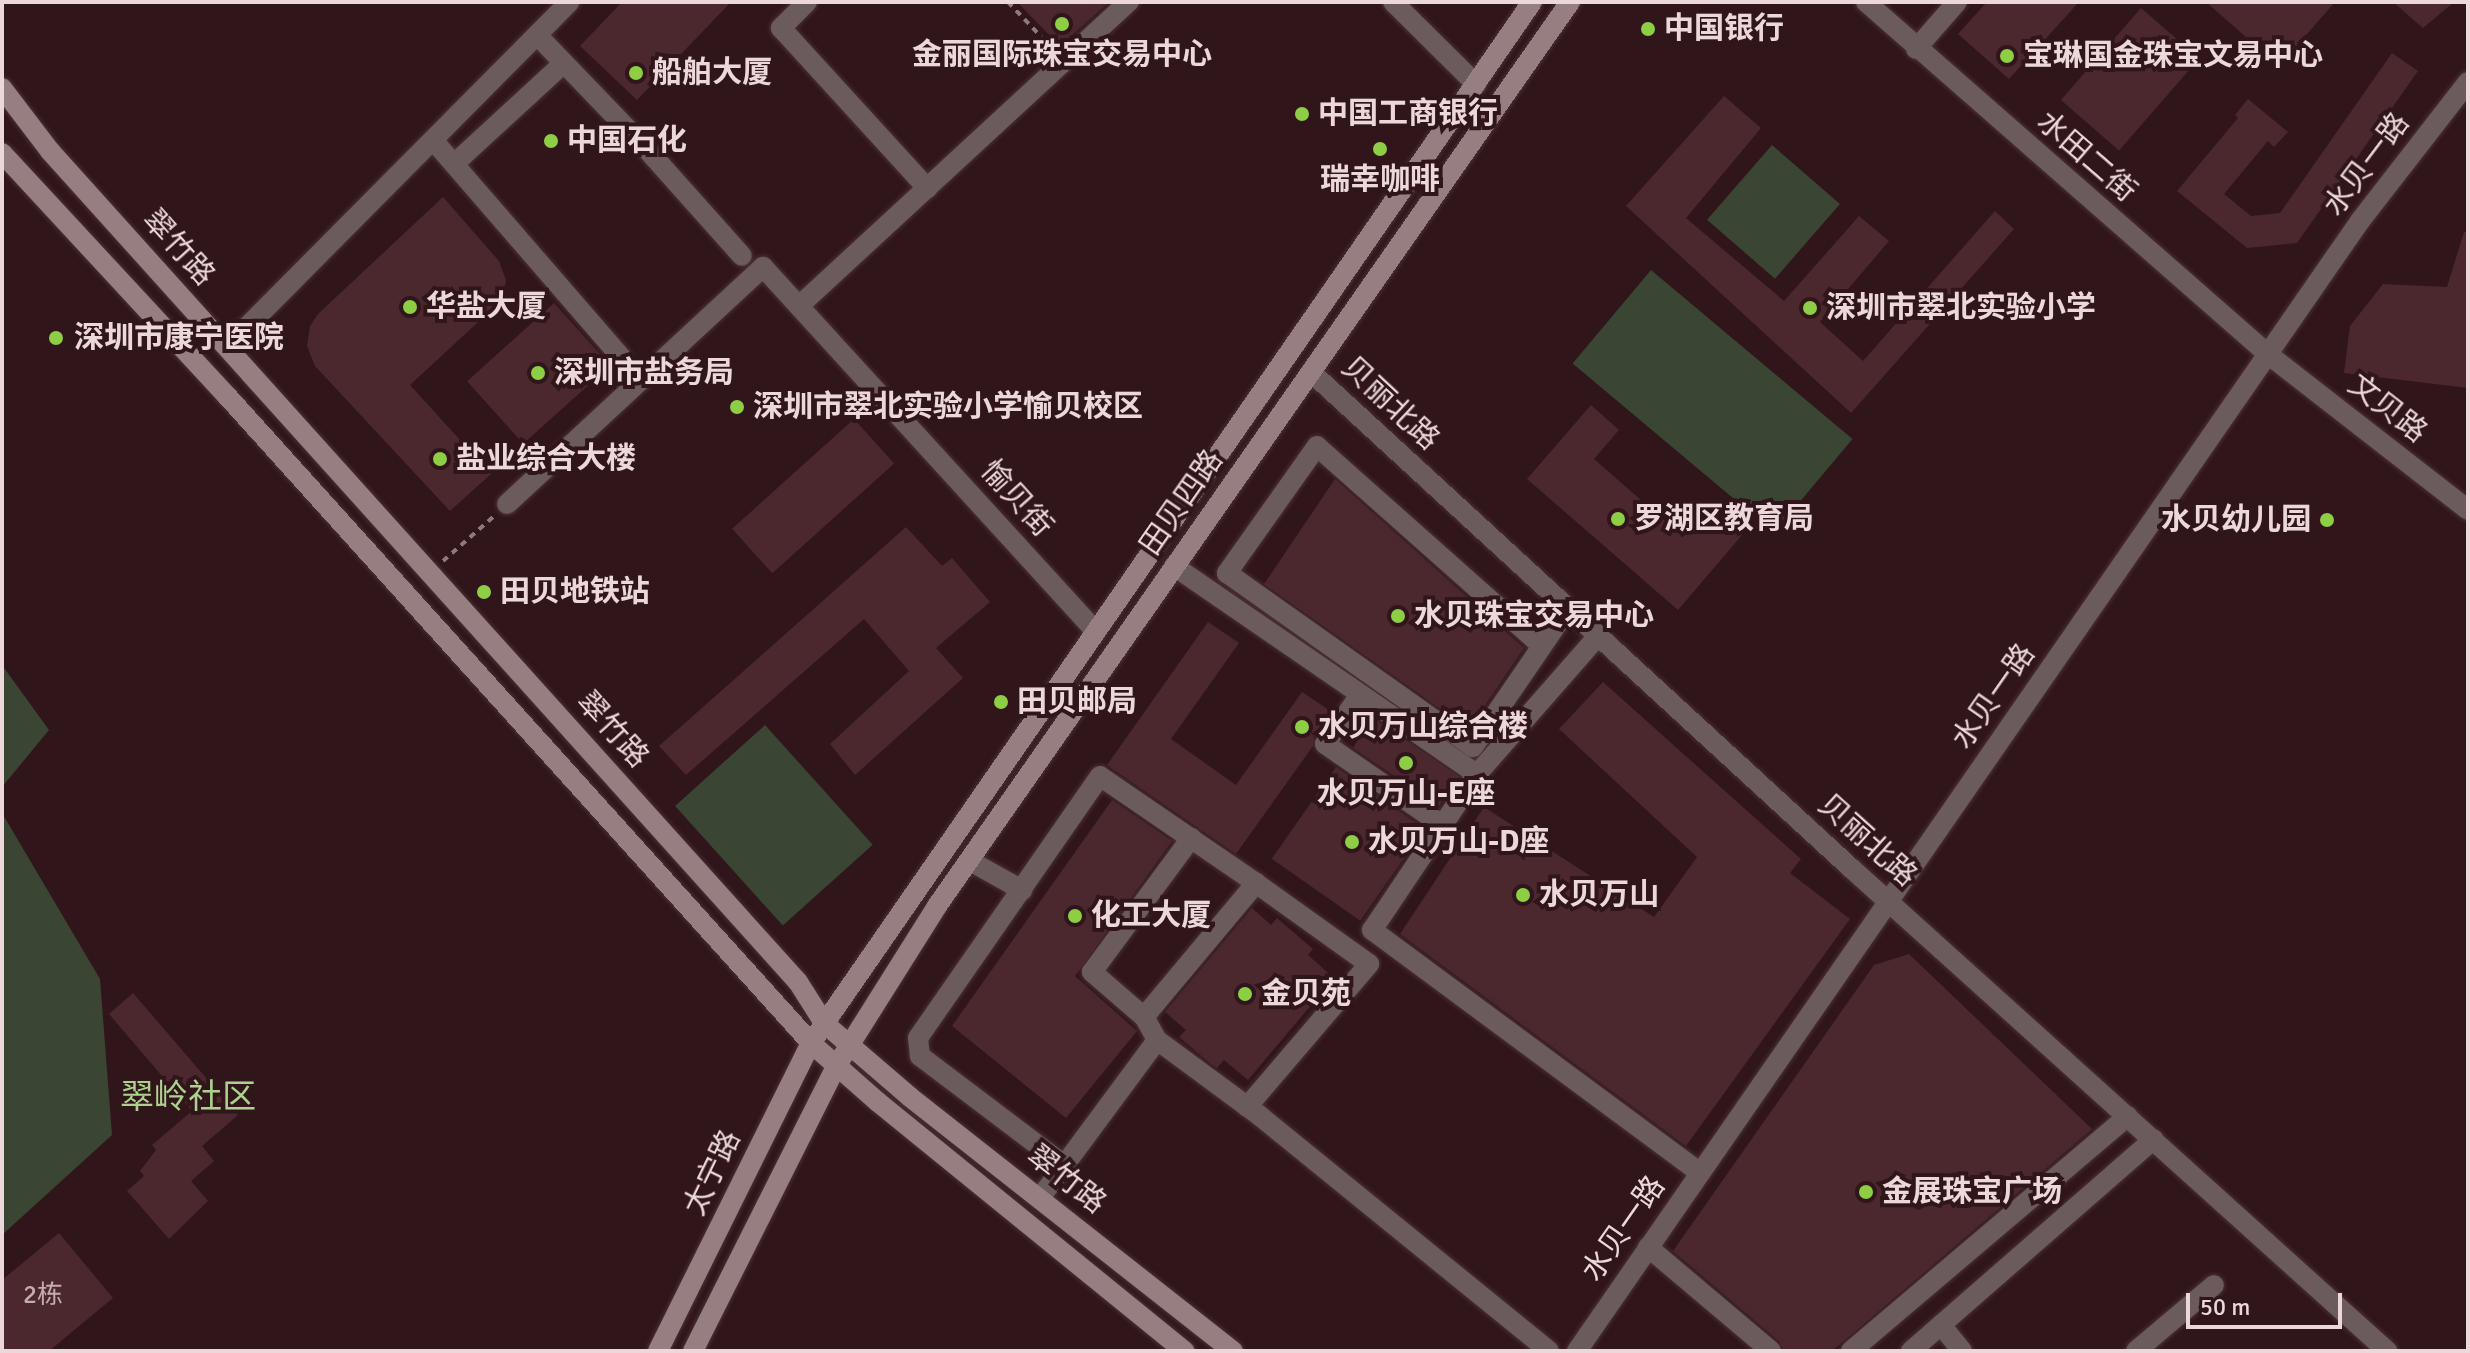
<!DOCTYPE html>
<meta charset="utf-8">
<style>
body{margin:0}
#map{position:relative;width:2470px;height:1353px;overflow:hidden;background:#30151a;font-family:Signika,"Noto Sans SC",sans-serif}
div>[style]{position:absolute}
.green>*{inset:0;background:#3b4533;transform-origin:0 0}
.building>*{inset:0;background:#4b282e;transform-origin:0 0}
.path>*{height:4px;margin-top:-2px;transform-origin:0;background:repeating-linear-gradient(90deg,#90797c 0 6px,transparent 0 12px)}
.roads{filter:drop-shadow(0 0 2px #4a3035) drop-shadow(0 0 2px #4a3035)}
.minor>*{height:20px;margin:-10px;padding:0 10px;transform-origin:10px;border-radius:10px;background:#6b5b5d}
.tertiary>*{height:20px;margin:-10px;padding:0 10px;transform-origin:10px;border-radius:10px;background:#6b5b5d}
.secondary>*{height:20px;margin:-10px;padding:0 10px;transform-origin:10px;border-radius:10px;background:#967e81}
.dots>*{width:22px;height:22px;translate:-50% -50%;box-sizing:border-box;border:4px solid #30151a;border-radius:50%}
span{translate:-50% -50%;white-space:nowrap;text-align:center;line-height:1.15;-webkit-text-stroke:8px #30151a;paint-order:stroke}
.number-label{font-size:26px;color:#c4acaf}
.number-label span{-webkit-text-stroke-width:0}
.poi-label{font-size:30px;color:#ecd8da;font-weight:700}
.left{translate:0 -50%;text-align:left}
.right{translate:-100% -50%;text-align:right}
.street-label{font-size:30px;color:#ecd8da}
.quarter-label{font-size:34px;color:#add28d}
.frame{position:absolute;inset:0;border:4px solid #ecd8da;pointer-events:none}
.scale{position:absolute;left:2186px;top:1293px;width:156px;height:36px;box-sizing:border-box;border:4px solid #ecd8da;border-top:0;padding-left:10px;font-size:24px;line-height:28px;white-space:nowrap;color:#ecd8da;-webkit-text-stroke:6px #30151a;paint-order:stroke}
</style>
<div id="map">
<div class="green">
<div style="left:1772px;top:145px;width:90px;height:99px;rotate:41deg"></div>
<div style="left:1651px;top:270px;width:263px;height:122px;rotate:40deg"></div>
<div style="clip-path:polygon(2px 665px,49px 730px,2px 787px)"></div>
<div style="left:765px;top:725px;width:161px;height:121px;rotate:48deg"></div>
<div style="clip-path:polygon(2px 813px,100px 979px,112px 1135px,2px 1235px)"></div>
</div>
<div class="building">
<div style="clip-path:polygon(622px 2px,731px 2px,637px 100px,580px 46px)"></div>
<div style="clip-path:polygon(1017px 2px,1109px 2px,1060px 46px)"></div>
<div style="clip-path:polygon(1987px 2px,2079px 2px,2009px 79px,1958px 34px)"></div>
<div style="clip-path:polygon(2206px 2px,2335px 2px,2279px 66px)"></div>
<div style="clip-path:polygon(2393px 2px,2454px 2px,2423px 28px)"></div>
<div style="left:2141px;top:8px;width:77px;height:122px;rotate:41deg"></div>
<div style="clip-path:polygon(2392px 53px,2418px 71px,2297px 243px,2247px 248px,2177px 191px,2238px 118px,2235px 115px,2248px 99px,2288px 132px,2274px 147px,2268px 141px,2224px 194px,2251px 216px,2280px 213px)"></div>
<div style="clip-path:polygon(1724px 96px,1761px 128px,1686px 218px,1784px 301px,1859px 216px,1889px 241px,1820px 322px,1863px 361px,1995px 211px,2014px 229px,1851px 413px,1626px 206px)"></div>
<div style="clip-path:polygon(443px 197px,499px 261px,506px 280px,502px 300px,410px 385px,491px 474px,450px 511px,315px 366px,307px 346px,310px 326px,318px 314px)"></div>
<div style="clip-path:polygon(2464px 232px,2468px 233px,2468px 388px,2344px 373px,2350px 326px,2383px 284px,2447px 287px)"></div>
<div style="left:554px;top:303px;width:84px;height:117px;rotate:48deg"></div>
<div style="clip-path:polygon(1591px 405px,1619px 430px,1594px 459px,1680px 534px,1706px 504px,1742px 535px,1678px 610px,1527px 479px)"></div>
<div style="left:854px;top:419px;width:60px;height:164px;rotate:48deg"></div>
<div style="clip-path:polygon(1335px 479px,1524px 648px,1469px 729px,1264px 584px)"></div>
<div style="clip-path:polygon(906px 527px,942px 566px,952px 558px,990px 602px,936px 648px,963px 678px,855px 775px,830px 744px,909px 671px,864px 619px,686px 775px,659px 746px)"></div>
<div style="clip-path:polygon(1208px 622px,1239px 643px,1171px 739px,1236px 785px,1302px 692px,1332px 712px,1314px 736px,1313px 746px,1236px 854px,1107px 765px)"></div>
<div style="clip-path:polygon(1603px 682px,1801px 859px,1790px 873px,1850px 919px,1686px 1146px,1400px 934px,1484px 807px,1654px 917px,1697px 857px,1559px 729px)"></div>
<div style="left:1373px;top:718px;width:104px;height:36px;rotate:34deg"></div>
<div style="left:1336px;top:767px;width:108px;height:112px;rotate:35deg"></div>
<div style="clip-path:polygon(1112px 800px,1172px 841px,1075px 976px,1137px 1031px,1066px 1118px,952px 1026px)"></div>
<div style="clip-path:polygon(1252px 908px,1271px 925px,1277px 918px,1313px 949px,1308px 955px,1334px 978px,1248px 1080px,1224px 1060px,1217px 1068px,1211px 1064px,1179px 1037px,1186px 1030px,1165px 1012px)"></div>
<div style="clip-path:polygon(1909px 954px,2092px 1129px,1832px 1351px,1784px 1351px,1779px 1341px,1673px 1251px,1874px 965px)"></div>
<div style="clip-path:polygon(133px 993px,238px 1115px,202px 1146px,214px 1161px,191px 1181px,208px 1201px,169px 1239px,127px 1191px,144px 1176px,140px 1171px,156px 1150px,152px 1145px,192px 1111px,109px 1014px)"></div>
<div style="clip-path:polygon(59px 1233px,113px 1298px,49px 1351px,2px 1351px,2px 1280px)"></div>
</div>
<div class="path">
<div style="left:1008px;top:2px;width:64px;rotate:46.3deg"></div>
<div style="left:443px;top:561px;width:67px;rotate:-41.3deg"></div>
</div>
<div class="roads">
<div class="minor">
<div style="left:807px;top:2px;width:37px;rotate:135deg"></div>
<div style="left:781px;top:28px;width:217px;rotate:47.6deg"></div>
<div style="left:537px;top:35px;width:154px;rotate:46.1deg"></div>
<div style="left:644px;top:146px;width:147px;rotate:48.3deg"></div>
<div style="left:1916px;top:49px;width:62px;rotate:-48.9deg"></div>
<div style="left:433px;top:140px;width:289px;rotate:49.1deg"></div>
<div style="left:454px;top:164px;width:149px;rotate:-42.6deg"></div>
<div style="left:799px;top:306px;width:449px;rotate:-42.7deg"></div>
<div style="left:507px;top:504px;width:349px;rotate:-42.8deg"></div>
<div style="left:763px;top:267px;width:491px;rotate:47.6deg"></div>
<div style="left:1174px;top:566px;width:368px;rotate:34.5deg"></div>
<div style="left:1598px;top:636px;width:184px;rotate:131.2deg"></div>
<div style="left:1477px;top:774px;width:188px;rotate:123.9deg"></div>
<div style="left:1372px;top:930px;width:408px;rotate:36.5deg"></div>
<div style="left:1542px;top:646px;width:301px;rotate:-138.4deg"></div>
<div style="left:1317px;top:446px;width:156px;rotate:125.3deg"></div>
<div style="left:1227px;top:573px;width:301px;rotate:35.3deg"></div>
<div style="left:1473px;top:747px;width:168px;rotate:-55.6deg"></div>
<div style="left:1360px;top:695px;width:60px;rotate:125.5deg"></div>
<div style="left:1325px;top:744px;width:142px;rotate:34.7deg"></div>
<div style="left:970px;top:861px;width:60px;rotate:29.1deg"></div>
<div style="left:1144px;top:1017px;width:69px;rotate:-139.1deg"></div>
<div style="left:1092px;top:972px;width:167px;rotate:-53.5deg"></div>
<div style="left:1157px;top:1040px;width:128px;rotate:36.4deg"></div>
<div style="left:1260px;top:1116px;width:372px;rotate:39.1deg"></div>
<div style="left:1247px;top:1107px;width:188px;rotate:-49.5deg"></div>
<div style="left:1369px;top:964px;width:139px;rotate:-144.4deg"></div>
<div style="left:1040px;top:1197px;width:19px;rotate:-51deg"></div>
<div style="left:1052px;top:1182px;width:177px;rotate:-53.5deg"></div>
<div style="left:1157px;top:1040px;width:26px;rotate:-119deg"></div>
<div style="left:1144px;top:1017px;width:175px;rotate:-50.1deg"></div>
<div style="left:1256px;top:883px;width:189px;rotate:-145.6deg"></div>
<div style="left:1100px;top:776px;width:319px;rotate:124.8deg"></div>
<div style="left:918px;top:1038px;width:18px;rotate:84deg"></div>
<div style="left:920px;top:1056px;width:181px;rotate:37.1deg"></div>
<div style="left:1648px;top:1247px;width:161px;rotate:40.2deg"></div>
<div style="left:1941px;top:1325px;width:33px;rotate:51deg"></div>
<div style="left:1851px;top:1351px;width:363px;rotate:-40.3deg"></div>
<div style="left:1911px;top:1351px;width:322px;rotate:-41.1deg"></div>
<div style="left:2136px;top:1351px;width:102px;rotate:-40.2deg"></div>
</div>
<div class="tertiary">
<div style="left:1393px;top:2px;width:117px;rotate:44.7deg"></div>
<div style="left:1866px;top:2px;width:536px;rotate:41.22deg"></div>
<div style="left:2269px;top:355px;width:252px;rotate:37.9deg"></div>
<div style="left:227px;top:347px;width:486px;rotate:-45.2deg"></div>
<div style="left:1311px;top:372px;width:733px;rotate:42.57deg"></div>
<div style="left:1851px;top:868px;width:722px;rotate:42.02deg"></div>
<div style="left:1577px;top:1351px;width:1375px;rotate:-55.28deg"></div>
<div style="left:2360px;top:221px;width:176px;rotate:-52.2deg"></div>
</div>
<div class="secondary">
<div style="left:2px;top:88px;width:79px;rotate:52.7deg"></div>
<div style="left:50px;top:151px;width:1118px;rotate:48.01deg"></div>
<div style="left:798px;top:982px;width:49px;rotate:57.6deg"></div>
<div style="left:824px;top:1023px;width:113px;rotate:40.7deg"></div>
<div style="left:910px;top:1097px;width:411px;rotate:38.2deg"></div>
<div style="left:2px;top:153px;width:333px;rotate:47.2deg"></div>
<div style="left:228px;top:397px;width:870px;rotate:47.93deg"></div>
<div style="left:811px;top:1043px;width:89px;rotate:41.4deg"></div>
<div style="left:878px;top:1102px;width:395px;rotate:39.1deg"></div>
<div style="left:658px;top:1351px;width:344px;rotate:-63.6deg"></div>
<div style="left:811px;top:1043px;width:1266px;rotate:-55.29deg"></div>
<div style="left:693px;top:1351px;width:320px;rotate:-63.3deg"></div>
<div style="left:837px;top:1065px;width:188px;rotate:-57.8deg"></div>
<div style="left:937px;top:906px;width:1104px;rotate:-55deg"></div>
</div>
</div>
<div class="dots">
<div style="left:1062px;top:24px;background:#8dce45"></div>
<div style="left:1648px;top:29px;background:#8dce45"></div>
<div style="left:2007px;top:56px;background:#8dce45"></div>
<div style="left:636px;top:73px;background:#8dce45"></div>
<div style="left:1302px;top:114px;background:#8dce45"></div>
<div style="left:551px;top:141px;background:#8dce45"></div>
<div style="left:1380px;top:149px;background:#8dce45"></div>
<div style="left:410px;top:307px;background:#8dce45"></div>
<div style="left:1810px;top:308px;background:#8dce45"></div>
<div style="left:56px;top:338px;background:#8dce45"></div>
<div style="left:538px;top:373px;background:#8dce45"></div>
<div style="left:737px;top:407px;background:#8dce45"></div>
<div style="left:440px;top:459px;background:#8dce45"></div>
<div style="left:1618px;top:519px;background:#8dce45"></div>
<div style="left:2327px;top:520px;background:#8dce45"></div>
<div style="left:484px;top:592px;background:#8dce45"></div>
<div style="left:1398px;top:616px;background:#8dce45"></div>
<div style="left:1001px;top:702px;background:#8dce45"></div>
<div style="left:1302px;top:727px;background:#8dce45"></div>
<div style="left:1406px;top:763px;background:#8dce45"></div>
<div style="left:1352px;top:842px;background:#8dce45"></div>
<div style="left:1523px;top:895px;background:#8dce45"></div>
<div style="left:1075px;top:916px;background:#8dce45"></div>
<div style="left:1245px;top:994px;background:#8dce45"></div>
<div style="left:1866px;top:1192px;background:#8dce45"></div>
</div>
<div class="number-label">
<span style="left:43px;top:1296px">2栋</span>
</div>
<div class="poi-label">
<span class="left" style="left:1664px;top:29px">中国银行</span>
<span style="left:1062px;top:55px">金丽国际珠宝交易中心</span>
<span class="left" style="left:2023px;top:56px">宝琳国金珠宝文易中心</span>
<span class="left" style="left:652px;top:73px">船舶大厦</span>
<span class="left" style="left:1318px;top:114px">中国工商银行</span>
<span class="left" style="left:567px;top:141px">中国石化</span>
<span style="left:1380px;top:180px">瑞幸咖啡</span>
<span class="left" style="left:426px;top:307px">华盐大厦</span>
<span class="left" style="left:1826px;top:308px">深圳市翠北实验小学</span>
<span class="left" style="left:74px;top:338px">深圳市康宁医院</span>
<span class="left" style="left:554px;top:373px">深圳市盐务局</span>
<span class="left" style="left:753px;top:407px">深圳市翠北实验小学愉贝校区</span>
<span class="left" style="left:456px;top:459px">盐业综合大楼</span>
<span class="left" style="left:1634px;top:519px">罗湖区教育局</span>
<span class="right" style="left:2311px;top:520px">水贝幼儿园</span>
<span class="left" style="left:500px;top:592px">田贝地铁站</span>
<span class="left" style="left:1414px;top:616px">水贝珠宝交易中心</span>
<span class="left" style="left:1017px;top:702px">田贝邮局</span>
<span class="left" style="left:1318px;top:727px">水贝万山综合楼</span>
<span style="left:1406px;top:794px">水贝万山-E座</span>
<span class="left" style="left:1368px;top:842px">水贝万山-D座</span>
<span class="left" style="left:1539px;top:895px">水贝万山</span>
<span class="left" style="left:1091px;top:916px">化工大厦</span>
<span class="left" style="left:1261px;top:994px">金贝苑</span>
<span class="left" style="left:1882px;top:1192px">金展珠宝广场</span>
</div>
<div class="street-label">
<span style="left:2086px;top:157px;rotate:41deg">水田二街</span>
<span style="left:2367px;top:165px;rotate:-53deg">水贝一路</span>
<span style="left:178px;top:248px;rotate:48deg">翠竹路</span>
<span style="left:1390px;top:404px;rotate:43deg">贝丽北路</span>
<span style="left:2387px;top:409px;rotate:38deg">文贝路</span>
<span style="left:1016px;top:499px;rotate:48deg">愉贝街</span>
<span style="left:1182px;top:503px;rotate:-55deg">田贝四路</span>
<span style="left:1994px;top:697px;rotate:-55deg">水贝一路</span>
<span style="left:612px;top:730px;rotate:48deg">翠竹路</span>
<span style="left:1867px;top:841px;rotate:42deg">贝丽北路</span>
<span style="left:713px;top:1173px;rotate:-64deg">太宁路</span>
<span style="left:1066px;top:1180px;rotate:38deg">翠竹路</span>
<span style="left:1624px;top:1229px;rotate:-55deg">水贝一路</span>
</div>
<div class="quarter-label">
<span style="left:188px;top:1098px">翠岭社区</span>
</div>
<div class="frame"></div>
<div class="scale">50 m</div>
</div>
